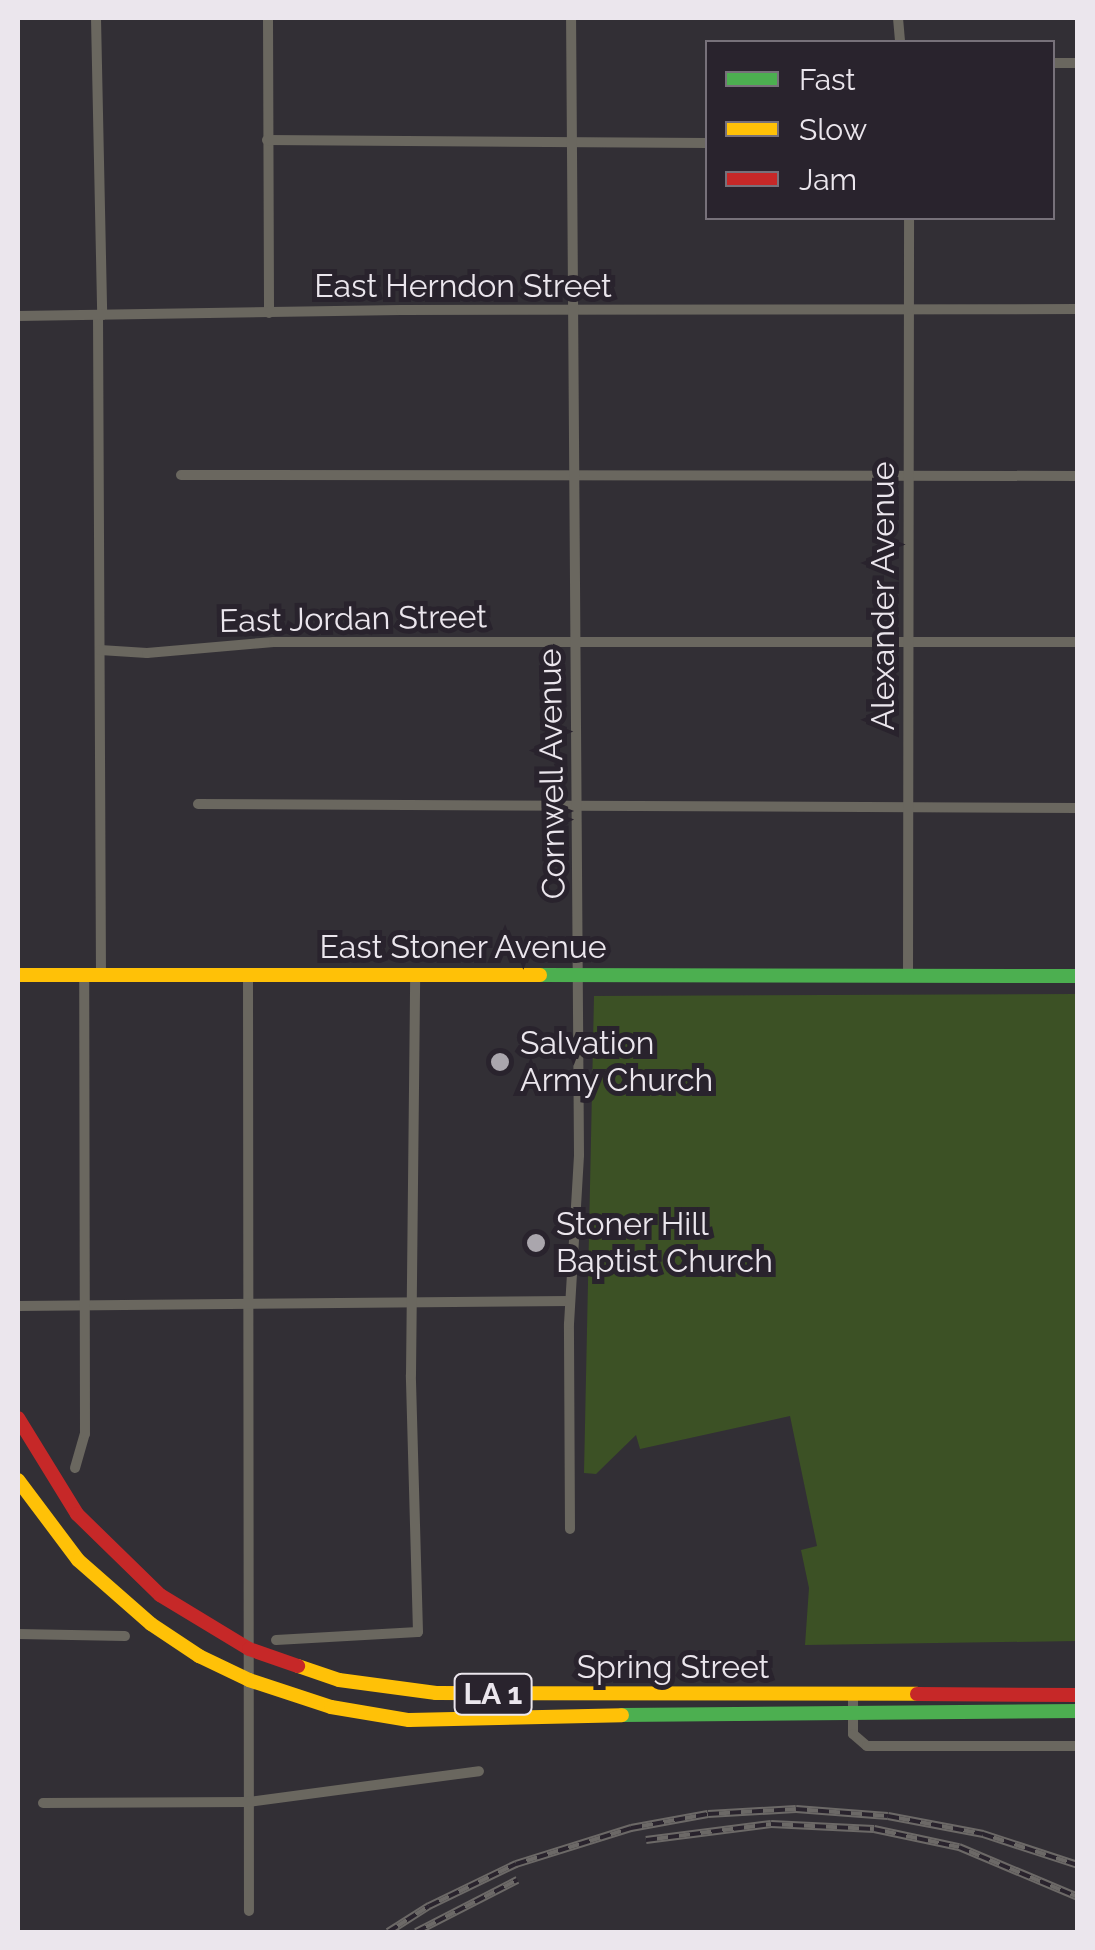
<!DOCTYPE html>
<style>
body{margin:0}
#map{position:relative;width:1095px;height:1950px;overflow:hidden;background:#322f35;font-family:Raleway,sans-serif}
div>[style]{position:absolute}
.green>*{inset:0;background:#3c5125}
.street>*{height:10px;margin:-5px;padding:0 5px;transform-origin:5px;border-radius:5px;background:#6a675f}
.fast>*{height:14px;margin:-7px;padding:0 7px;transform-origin:7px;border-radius:7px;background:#4caf50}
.slow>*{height:14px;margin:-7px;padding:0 7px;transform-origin:7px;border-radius:7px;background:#ffc107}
.jam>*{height:14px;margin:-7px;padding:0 7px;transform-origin:7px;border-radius:7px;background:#c62828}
.rail>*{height:8px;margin-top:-4px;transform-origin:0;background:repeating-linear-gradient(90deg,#29232d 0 11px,#6c6967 0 22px);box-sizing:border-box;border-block:2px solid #6c6967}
.dots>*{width:28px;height:28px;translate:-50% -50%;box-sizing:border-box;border:5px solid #29232d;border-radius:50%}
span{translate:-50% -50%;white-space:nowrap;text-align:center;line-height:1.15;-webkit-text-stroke:10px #29232d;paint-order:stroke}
.shield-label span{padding:2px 8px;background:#29232d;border:2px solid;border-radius:8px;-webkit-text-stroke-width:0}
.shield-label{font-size:30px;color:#ebe6ed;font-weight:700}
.street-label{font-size:32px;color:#ebe6ed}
.poi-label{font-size:32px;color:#ebe6ed}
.left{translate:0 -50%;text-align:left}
.frame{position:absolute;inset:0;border:20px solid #ebe6ed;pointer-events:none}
.legend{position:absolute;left:705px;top:40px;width:350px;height:180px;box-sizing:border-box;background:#29232d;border:2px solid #77717a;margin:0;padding:12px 18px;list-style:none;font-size:30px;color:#ebe6ed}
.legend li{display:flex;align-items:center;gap:20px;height:50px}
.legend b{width:50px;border:2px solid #77717a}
</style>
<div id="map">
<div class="green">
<div style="clip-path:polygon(1077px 994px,1077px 1641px,805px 1645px,809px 1588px,801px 1550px,817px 1546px,790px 1416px,640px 1449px,636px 1435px,596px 1474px,584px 1473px,594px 996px)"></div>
</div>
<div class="street">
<div style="left:96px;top:18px;width:297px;rotate:88.8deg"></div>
<div style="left:268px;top:18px;width:295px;rotate:89.8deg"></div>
<div style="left:898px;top:18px;width:24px;rotate:85deg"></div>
<div style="left:1052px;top:63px;width:26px"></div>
<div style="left:267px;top:140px;width:441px;rotate:0.4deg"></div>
<div style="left:98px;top:315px;width:660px;rotate:89.74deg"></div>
<div style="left:18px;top:316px;width:383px;rotate:-0.9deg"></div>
<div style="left:401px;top:310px;width:677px;rotate:-0.08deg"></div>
<div style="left:181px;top:475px;width:897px;rotate:0.06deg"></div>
<div style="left:100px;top:650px;width:47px;rotate:3.7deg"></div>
<div style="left:147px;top:653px;width:127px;rotate:-5deg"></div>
<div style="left:274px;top:642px;width:804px"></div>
<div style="left:198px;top:804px;width:880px;rotate:0.26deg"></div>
<div style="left:248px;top:975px;width:936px;rotate:89.94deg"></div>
<div style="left:908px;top:976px;width:758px;rotate:-89.92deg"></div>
<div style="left:18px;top:1306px;width:552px;rotate:-0.52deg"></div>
<div style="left:75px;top:1468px;width:35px;rotate:-74deg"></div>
<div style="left:85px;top:1434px;width:459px;rotate:-90.1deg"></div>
<div style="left:570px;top:1529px;width:205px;rotate:-90.3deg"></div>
<div style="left:569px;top:1324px;width:169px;rotate:-86.6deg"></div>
<div style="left:579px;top:1155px;width:1137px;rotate:-90.4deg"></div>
<div style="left:18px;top:1634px;width:107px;rotate:1.1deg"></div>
<div style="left:276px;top:1640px;width:142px;rotate:-3.2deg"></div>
<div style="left:418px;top:1632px;width:257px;rotate:-91.6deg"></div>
<div style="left:411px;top:1375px;width:400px;rotate:-89.4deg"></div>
<div style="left:853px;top:1695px;width:39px;rotate:90deg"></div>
<div style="left:853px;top:1734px;width:18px;rotate:41deg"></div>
<div style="left:867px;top:1746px;width:211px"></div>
<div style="left:43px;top:1803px;width:205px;rotate:-0.3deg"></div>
<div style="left:248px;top:1802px;width:233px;rotate:-7.6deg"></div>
</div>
<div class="fast">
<div style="left:540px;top:975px;width:538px;rotate:0.11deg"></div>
<div style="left:622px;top:1715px;width:456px;rotate:-0.5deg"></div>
</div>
<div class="slow">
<div style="left:18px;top:975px;width:522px"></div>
<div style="left:18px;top:1480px;width:100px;rotate:53.1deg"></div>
<div style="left:78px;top:1560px;width:97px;rotate:41.2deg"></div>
<div style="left:151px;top:1624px;width:58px;rotate:33.7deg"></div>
<div style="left:199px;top:1656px;width:55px;rotate:25.6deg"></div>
<div style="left:249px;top:1680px;width:86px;rotate:18.2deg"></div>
<div style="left:331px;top:1707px;width:79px;rotate:9.5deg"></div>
<div style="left:409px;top:1720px;width:213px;rotate:-1.3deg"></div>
<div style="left:298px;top:1666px;width:43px;rotate:18.9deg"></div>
<div style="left:339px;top:1680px;width:98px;rotate:7.6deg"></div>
<div style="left:436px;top:1693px;width:481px;rotate:0.1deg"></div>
</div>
<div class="jam">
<div style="left:18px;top:1418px;width:113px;rotate:58.4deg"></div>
<div style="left:77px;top:1514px;width:116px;rotate:44.3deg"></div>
<div style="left:160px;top:1595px;width:104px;rotate:31.2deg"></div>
<div style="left:249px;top:1649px;width:52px;rotate:19.1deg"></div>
<div style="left:917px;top:1694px;width:161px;rotate:0.4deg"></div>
</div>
<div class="rail">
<div style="left:646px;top:1840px;width:126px;rotate:-7.3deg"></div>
<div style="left:771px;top:1824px;width:103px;rotate:2.8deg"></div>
<div style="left:874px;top:1829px;width:87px;rotate:12deg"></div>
<div style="left:959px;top:1847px;width:129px;rotate:22.8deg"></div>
<div style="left:388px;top:1932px;width:49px;rotate:-32.4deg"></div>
<div style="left:429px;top:1906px;width:97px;rotate:-25.8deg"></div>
<div style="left:516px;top:1864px;width:121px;rotate:-17.4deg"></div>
<div style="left:631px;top:1828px;width:78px;rotate:-10.3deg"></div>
<div style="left:708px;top:1814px;width:88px;rotate:-3.3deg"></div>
<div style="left:796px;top:1809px;width:92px;rotate:4.4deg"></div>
<div style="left:888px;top:1816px;width:97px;rotate:10.7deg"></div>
<div style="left:983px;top:1834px;width:100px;rotate:18.1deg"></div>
<div style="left:416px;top:1932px;width:114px;rotate:-27.2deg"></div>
</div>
<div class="dots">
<div style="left:500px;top:1062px;background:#aaa6ad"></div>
<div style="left:536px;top:1243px;background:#aaa6ad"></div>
</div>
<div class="shield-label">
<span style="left:493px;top:1694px">LA 1</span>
</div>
<div class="street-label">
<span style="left:463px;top:286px">East Herndon Street</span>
<span style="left:883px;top:596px;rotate:-90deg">Alexander Avenue</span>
<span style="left:353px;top:619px;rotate:-1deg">East Jordan Street</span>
<span style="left:552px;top:774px;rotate:-91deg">Cornwell Avenue</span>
<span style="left:463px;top:947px">East Stoner Avenue</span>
<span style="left:673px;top:1667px">Spring Street</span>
</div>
<div class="poi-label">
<span class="left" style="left:520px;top:1062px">Salvation<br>Army Church</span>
<span class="left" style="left:556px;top:1243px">Stoner Hill<br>Baptist Church</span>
</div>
<div class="frame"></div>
<ul class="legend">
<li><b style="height:12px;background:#4caf50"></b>Fast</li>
<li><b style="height:12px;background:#ffc107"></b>Slow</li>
<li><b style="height:12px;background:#c62828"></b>Jam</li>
</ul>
</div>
